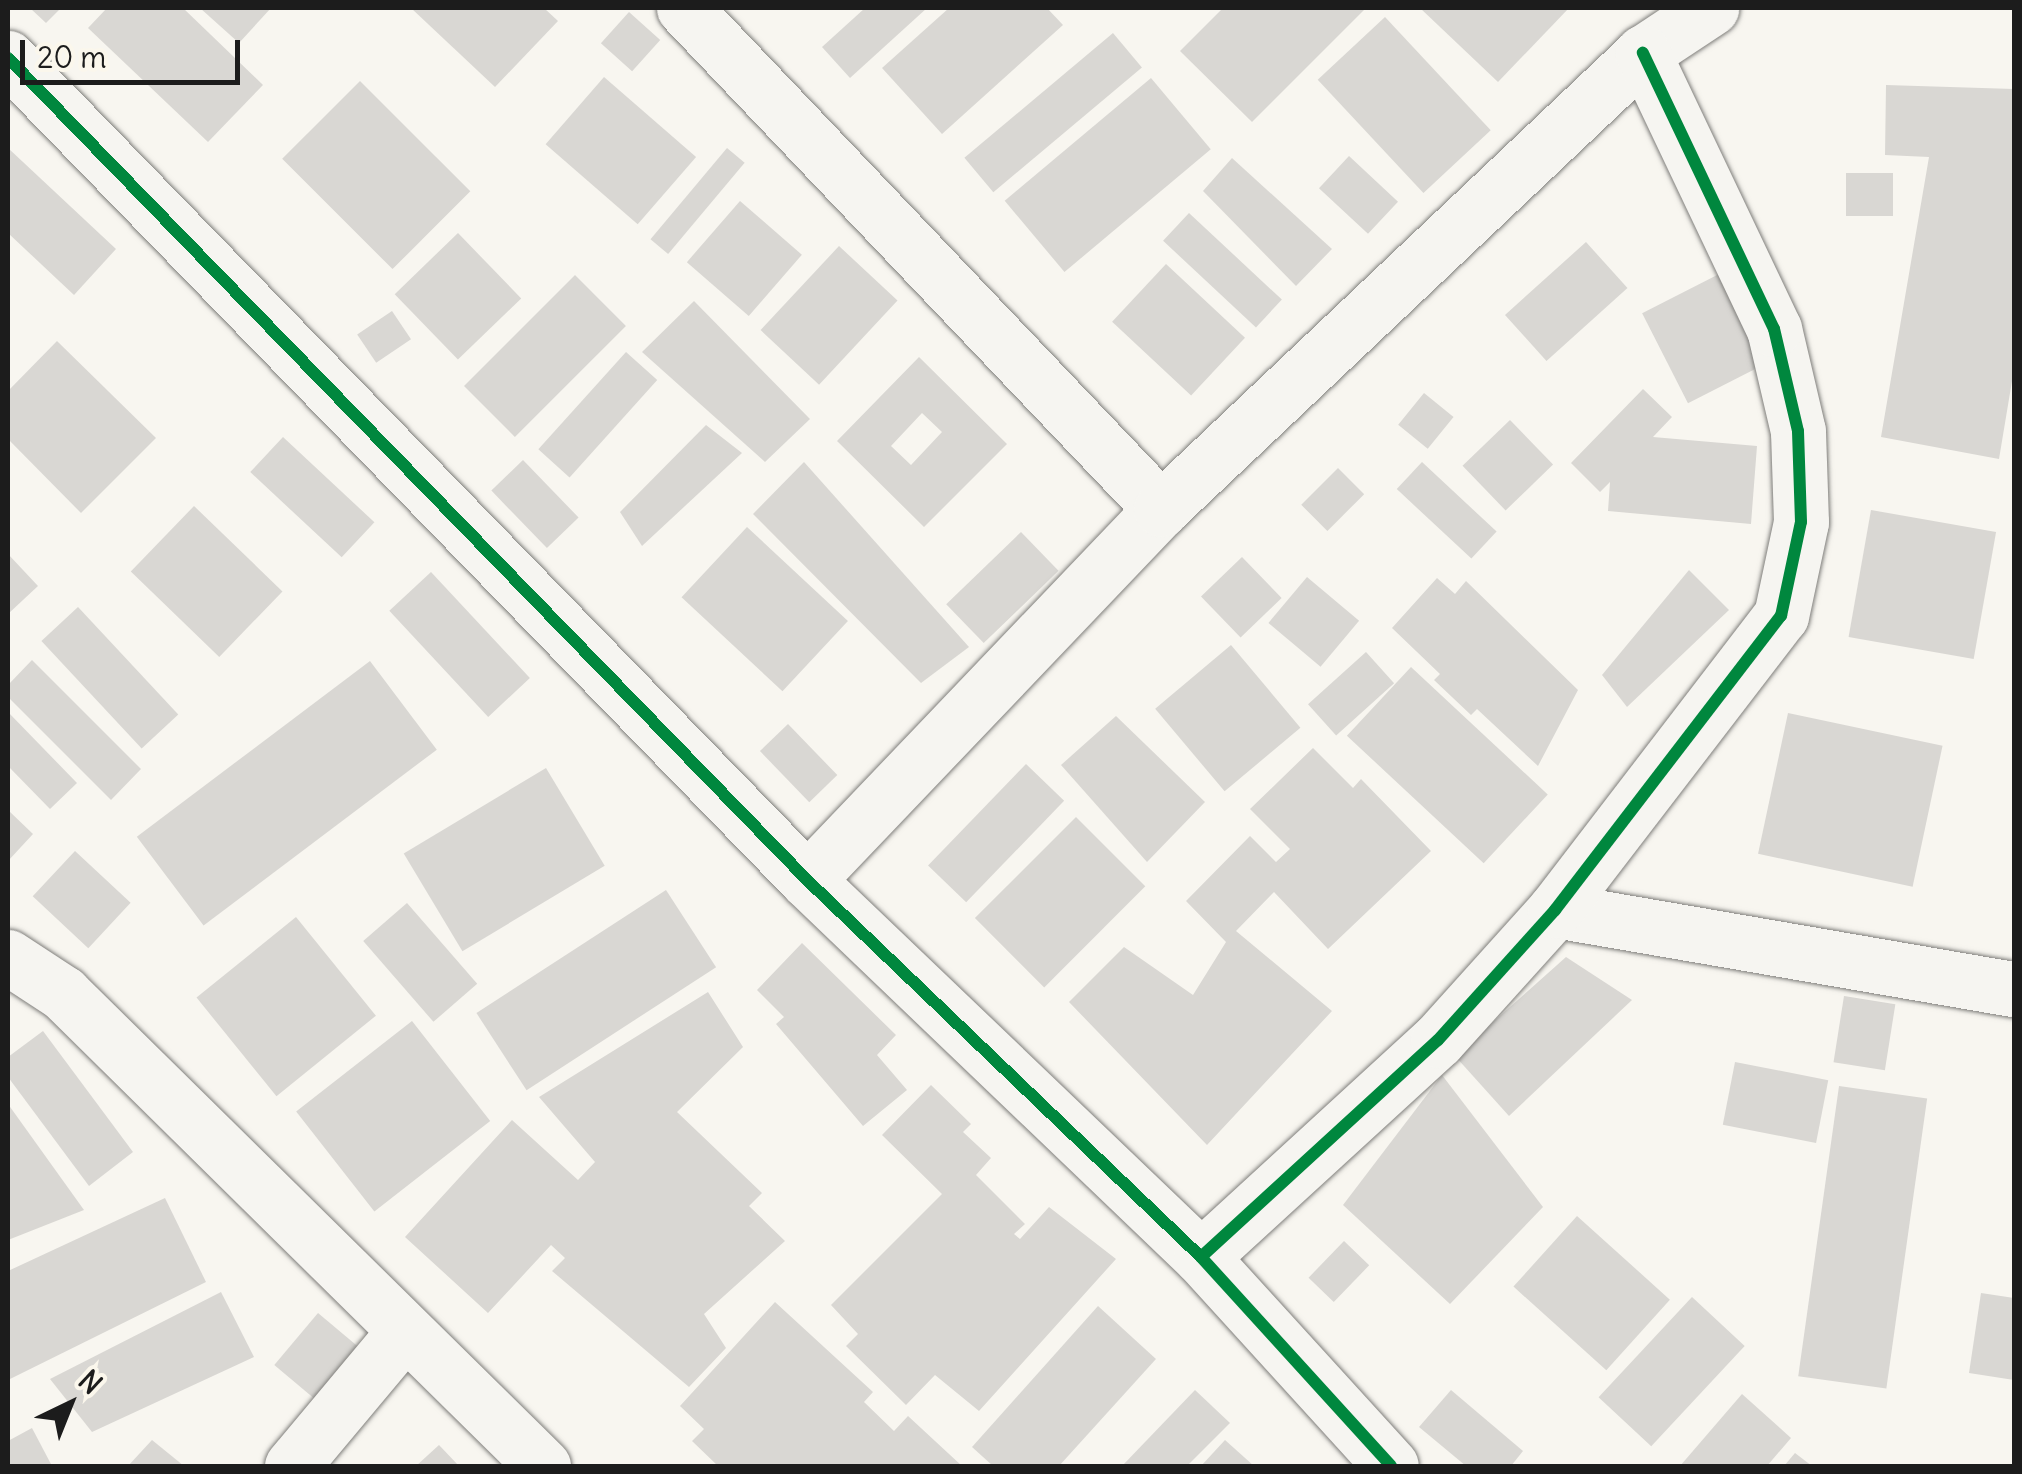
<!DOCTYPE html>
<style>
body{margin:0}
#map{position:relative;width:2022px;height:1474px;overflow:hidden;background:#f8f6f0;font-family:Delius,sans-serif}
div>[style]{position:absolute}
.building>*{inset:0;background:#d9d7d3;transform-origin:0 0}
.roads{filter:drop-shadow(0 0 2px #7f7e7b) drop-shadow(0 0 2px #7f7e7b)}
.minor>*{height:55px;margin:-27.5px;padding:0 27.5px;transform-origin:27.5px;border-radius:27.5px;background:#f6f5f1}
.cycleway>*{height:12px;margin:-6px;padding:0 6px;transform-origin:6px;border-radius:6px;background:#00873e}
span{translate:-50% -50%;white-space:nowrap;text-align:center;line-height:1.15;-webkit-text-stroke:10px #fbf7ec;paint-order:stroke}
.frame{position:absolute;inset:0;border:10px solid #1c1c1c;pointer-events:none}
.north{position:absolute;left:20px;top:1354px;width:100px;height:100px;-webkit-text-stroke:8px #fbf7ec;paint-order:stroke;rotate:43deg;font-size:28px;font-weight:700;line-height:40px;text-align:center;color:#1c1c1c}
.north::after{content:'';display:block;margin:auto;width:35px;height:45px;background:#1c1c1c;clip-path:polygon(50% 0,100% 100%,50% 72%,0 100%)}
.scale{position:absolute;left:20px;top:40px;width:220px;height:45px;box-sizing:border-box;border:5px solid #1c1c1c;border-top:0;padding-left:12px;font-size:30px;line-height:35px;white-space:nowrap;color:#1c1c1c;-webkit-text-stroke:8px #fbf7ec;paint-order:stroke}
</style>
<div id="map">
<div class="building">
<div style="clip-path:polygon(30px 8px,61px 8px,46px 23px)"></div>
<div style="clip-path:polygon(107px 8px,183px 8px,263px 85px,208px 142px,88px 28px)"></div>
<div style="clip-path:polygon(200px 8px,271px 8px,239px 43px)"></div>
<div style="clip-path:polygon(411px 8px,544px 8px,558px 21px,495px 87px)"></div>
<div style="clip-path:polygon(865px 8px,927px 8px,850px 78px,822px 47px)"></div>
<div style="clip-path:polygon(949px 8px,1047px 8px,1063px 25px,942px 134px,882px 68px)"></div>
<div style="clip-path:polygon(1223px 8px,1366px 8px,1252px 122px,1180px 51px)"></div>
<div style="clip-path:polygon(1420px 8px,1569px 8px,1498px 82px)"></div>
<div style="left:629px;top:12px;width:42px;height:42px;rotate:42deg"></div>
<div style="left:1385px;top:17px;width:155px;height:92px;rotate:47deg"></div>
<div style="left:1113px;top:33px;width:45px;height:194px;rotate:50deg"></div>
<div style="left:604px;top:77px;width:122px;height:89px;rotate:41deg"></div>
<div style="left:1151px;top:78px;width:93px;height:191px;rotate:50deg"></div>
<div style="left:360px;top:81px;width:156px;height:110px;rotate:45deg"></div>
<div style="clip-path:polygon(1886px 85px,2014px 89px,2014px 369px,1999px 459px,1881px 437px,1929px 157px,1885px 155px)"></div>
<div style="clip-path:polygon(8px 148px,116px 249px,74px 295px,8px 233px)"></div>
<div style="left:727px;top:148px;width:23px;height:119px;rotate:40deg"></div>
<div style="left:1349px;top:156px;width:67px;height:44px;rotate:43deg"></div>
<div style="clip-path:polygon(1232px 158px,1332px 249px,1296px 286px,1203px 191px)"></div>
<div style="left:1846px;top:173px;width:47px;height:43px"></div>
<div style="left:740px;top:201px;width:82px;height:81px;rotate:41deg"></div>
<div style="left:1189px;top:213px;width:127px;height:38px;rotate:43deg"></div>
<div style="left:458px;top:233px;width:91px;height:88px;rotate:46deg"></div>
<div style="left:1586px;top:242px;width:62px;height:109px;rotate:48deg"></div>
<div style="left:839px;top:246px;width:80px;height:115px;rotate:43deg"></div>
<div style="left:1166px;top:264px;width:108px;height:79px;rotate:43deg"></div>
<div style="left:1725px;top:271px;width:101px;height:93px;rotate:63deg"></div>
<div style="left:575px;top:275px;width:72px;height:157px;rotate:45deg"></div>
<div style="clip-path:polygon(694px 301px,810px 419px,765px 462px,642px 352px)"></div>
<div style="left:392px;top:311px;width:34px;height:42px;rotate:56deg"></div>
<div style="clip-path:polygon(57px 341px,156px 438px,81px 513px,8px 439px,8px 391px)"></div>
<div style="left:626px;top:352px;width:42px;height:131px;rotate:42deg"></div>
<div style="clip-path:polygon(evenodd,919px 357px,1007px 444px,924px 527px,837px 441px,919px 357px,922px 413px,942px 432px,911px 465px,891px 446px,922px 413px)"></div>
<div style="clip-path:polygon(1643px 389px,1672px 417px,1653px 437px,1757px 446px,1751px 524px,1608px 511px,1610px 482px,1600px 492px,1571px 463px)"></div>
<div style="left:1424px;top:393px;width:38px;height:41px;rotate:39deg"></div>
<div style="left:1510px;top:420px;width:62px;height:66px;rotate:46deg"></div>
<div style="clip-path:polygon(706px 425px,742px 453px,642px 546px,620px 512px)"></div>
<div style="left:283px;top:437px;width:125px;height:48px;rotate:43deg"></div>
<div style="left:523px;top:460px;width:80px;height:44px;rotate:46deg"></div>
<div style="clip-path:polygon(804px 462px,969px 647px,921px 683px,753px 514px)"></div>
<div style="left:1422px;top:462px;width:102px;height:37px;rotate:43deg"></div>
<div style="left:1338px;top:468px;width:37px;height:52px;rotate:45deg"></div>
<div style="left:194px;top:506px;width:123px;height:91px;rotate:44deg"></div>
<div style="left:1871px;top:510px;width:127px;height:129px;rotate:10deg"></div>
<div style="left:747px;top:527px;width:138px;height:96px;rotate:43deg"></div>
<div style="left:1021px;top:532px;width:54px;height:104px;rotate:46deg"></div>
<div style="clip-path:polygon(8px 554px,38px 586px,8px 614px)"></div>
<div style="left:1242px;top:557px;width:57px;height:57px;rotate:46deg"></div>
<div style="clip-path:polygon(1689px 570px,1729px 610px,1627px 707px,1602px 675px)"></div>
<div style="left:431px;top:572px;width:145px;height:57px;rotate:47deg"></div>
<div style="left:1307px;top:577px;width:68px;height:60px;rotate:40deg"></div>
<div style="clip-path:polygon(1437px 578px,1455px 594px,1466px 581px,1578px 690px,1538px 766px,1477px 709px,1471px 715px,1434px 680px,1440px 674px,1392px 628px)"></div>
<div style="left:78px;top:607px;width:147px;height:50px;rotate:47deg"></div>
<div style="left:1231px;top:645px;width:108px;height:99px;rotate:50deg"></div>
<div style="left:1366px;top:652px;width:42px;height:78px;rotate:48deg"></div>
<div style="clip-path:polygon(32px 660px,141px 769px,111px 800px,8px 697px,8px 685px)"></div>
<div style="left:370px;top:661px;width:111px;height:292px;rotate:53deg"></div>
<div style="left:1411px;top:667px;width:187px;height:94px;rotate:43deg"></div>
<div style="clip-path:polygon(8px 712px,77px 783px,50px 809px,8px 766px)"></div>
<div style="left:1788px;top:713px;width:158px;height:144px;rotate:12deg"></div>
<div style="clip-path:polygon(1116px 716px,1205px 802px,1147px 862px,1061px 765px)"></div>
<div style="left:788px;top:724px;width:71px;height:39px;rotate:46deg"></div>
<div style="clip-path:polygon(1313px 748px,1353px 788px,1361px 779px,1431px 851px,1328px 949px,1274px 892px,1236px 931px,1332px 1011px,1207px 1145px,1069px 1002px,1124px 947px,1193px 995px,1226px 942px,1186px 901px,1250px 836px,1276px 862px,1290px 849px,1250px 809px)"></div>
<div style="left:1026px;top:764px;width:53px;height:141px;rotate:44deg"></div>
<div style="left:546px;top:768px;width:114px;height:166px;rotate:59deg"></div>
<div style="clip-path:polygon(8px 810px,33px 834px,8px 861px)"></div>
<div style="left:1076px;top:817px;width:98px;height:143px;rotate:45deg"></div>
<div style="left:75px;top:851px;width:76px;height:62px;rotate:43deg"></div>
<div style="left:666px;top:890px;width:92px;height:226px;rotate:57deg"></div>
<div style="left:407px;top:903px;width:107px;height:58px;rotate:49deg"></div>
<div style="left:296px;top:917px;width:127px;height:128px;rotate:51deg"></div>
<div style="clip-path:polygon(802px 943px,896px 1035px,877px 1055px,907px 1090px,863px 1126px,776px 1024px,784px 1017px,757px 990px)"></div>
<div style="clip-path:polygon(1566px 957px,1632px 1000px,1509px 1116px,1455px 1056px)"></div>
<div style="clip-path:polygon(708px 992px,743px 1047px,677px 1112px,762px 1193px,749px 1206px,785px 1241px,704px 1314px,726px 1348px,689px 1387px,552px 1271px,565px 1258px,551px 1245px,488px 1313px,405px 1237px,512px 1120px,578px 1180px,595px 1162px,539px 1097px)"></div>
<div style="left:1844px;top:996px;width:52px;height:67px;rotate:9deg"></div>
<div style="left:412px;top:1021px;width:127px;height:147px;rotate:52deg"></div>
<div style="clip-path:polygon(43px 1031px,133px 1152px,89px 1186px,8px 1077px,8px 1057px)"></div>
<div style="left:1735px;top:1062px;width:95px;height:64px;rotate:11deg"></div>
<div style="clip-path:polygon(1442px 1075px,1543px 1207px,1450px 1304px,1343px 1205px)"></div>
<div style="clip-path:polygon(931px 1085px,971px 1124px,963px 1132px,991px 1158px,976px 1175px,1025px 1224px,1014px 1234px,1020px 1239px,1049px 1207px,1116px 1259px,979px 1411px,935px 1375px,906px 1405px,846px 1346px,858px 1334px,831px 1305px,942px 1194px,882px 1135px)"></div>
<div style="left:1839px;top:1086px;width:89px;height:293px;rotate:8deg"></div>
<div style="clip-path:polygon(8px 1104px,84px 1210px,8px 1240px)"></div>
<div style="clip-path:polygon(165px 1198px,206px 1282px,8px 1380px,8px 1271px)"></div>
<div style="left:1577px;top:1216px;width:125px;height:95px;rotate:42deg"></div>
<div style="left:1344px;top:1241px;width:35px;height:51px;rotate:44deg"></div>
<div style="clip-path:polygon(221px 1292px,254px 1357px,92px 1432px,50px 1379px)"></div>
<div style="clip-path:polygon(1981px 1293px,2014px 1298px,2014px 1380px,1969px 1373px)"></div>
<div style="left:1692px;top:1297px;width:72px;height:137px;rotate:43deg"></div>
<div style="clip-path:polygon(775px 1302px,873px 1392px,864px 1402px,894px 1431px,908px 1416px,962px 1466px,718px 1466px,692px 1441px,704px 1429px,680px 1406px)"></div>
<div style="clip-path:polygon(1098px 1306px,1156px 1359px,1059px 1466px,993px 1466px,972px 1447px)"></div>
<div style="left:318px;top:1313px;width:56px;height:68px;rotate:40deg"></div>
<div style="clip-path:polygon(1195px 1390px,1230px 1423px,1187px 1466px,1122px 1466px)"></div>
<div style="clip-path:polygon(1451px 1390px,1523px 1451px,1511px 1466px,1466px 1466px,1419px 1427px)"></div>
<div style="clip-path:polygon(1742px 1394px,1791px 1438px,1767px 1466px,1680px 1466px)"></div>
<div style="clip-path:polygon(32px 1428px,52px 1466px,8px 1466px,8px 1441px)"></div>
<div style="clip-path:polygon(152px 1440px,184px 1466px,128px 1466px)"></div>
<div style="clip-path:polygon(1225px 1440px,1254px 1466px,1201px 1466px)"></div>
<div style="clip-path:polygon(439px 1445px,459px 1466px,416px 1466px)"></div>
<div style="clip-path:polygon(1795px 1453px,1812px 1466px,1784px 1466px)"></div>
</div>
<div class="roads">
<div class="minor">
<div style="left:684px;top:8px;width:692px;rotate:46.41deg"></div>
<div style="left:8px;top:58px;width:1146px;rotate:45.81deg"></div>
<div style="left:807px;top:880px;width:545px;rotate:43.74deg"></div>
<div style="left:1201px;top:1257px;width:282px;rotate:47.7deg"></div>
<div style="left:807px;top:880px;width:513px;rotate:-46.34deg"></div>
<div style="left:1161px;top:509px;width:664px;rotate:-43.41deg"></div>
<div style="left:1643px;top:53px;width:82px;rotate:-33.5deg"></div>
<div style="left:1555px;top:910px;width:466px;rotate:9.8deg"></div>
<div style="left:8px;top:957px;width:66px;rotate:33.2deg"></div>
<div style="left:63px;top:993px;width:674px;rotate:44.58deg"></div>
<div style="left:1201px;top:1257px;width:321px;rotate:-42.5deg"></div>
<div style="left:1438px;top:1040px;width:175px;rotate:-48deg"></div>
<div style="left:1555px;top:910px;width:371px;rotate:-52.5deg"></div>
<div style="left:1781px;top:616px;width:96px;rotate:-78deg"></div>
<div style="left:1801px;top:522px;width:91px;rotate:-91.9deg"></div>
<div style="left:1798px;top:431px;width:105px;rotate:-103.2deg"></div>
<div style="left:1774px;top:329px;width:306px;rotate:-115.4deg"></div>
<div style="left:292px;top:1466px;width:175px;rotate:-50.1deg"></div>
</div>
</div>
<div class="cycleway">
<div style="left:8px;top:58px;width:1146px;rotate:45.81deg"></div>
<div style="left:807px;top:880px;width:545px;rotate:43.74deg"></div>
<div style="left:1201px;top:1257px;width:282px;rotate:47.7deg"></div>
<div style="left:1201px;top:1257px;width:321px;rotate:-42.5deg"></div>
<div style="left:1438px;top:1040px;width:175px;rotate:-48deg"></div>
<div style="left:1555px;top:910px;width:371px;rotate:-52.5deg"></div>
<div style="left:1781px;top:616px;width:96px;rotate:-78deg"></div>
<div style="left:1801px;top:522px;width:91px;rotate:-91.9deg"></div>
<div style="left:1798px;top:431px;width:105px;rotate:-103.2deg"></div>
<div style="left:1774px;top:329px;width:306px;rotate:-115.4deg"></div>
</div>
<div class="frame"></div>
<div class="north">N</div>
<div class="scale">20 m</div>
</div>
